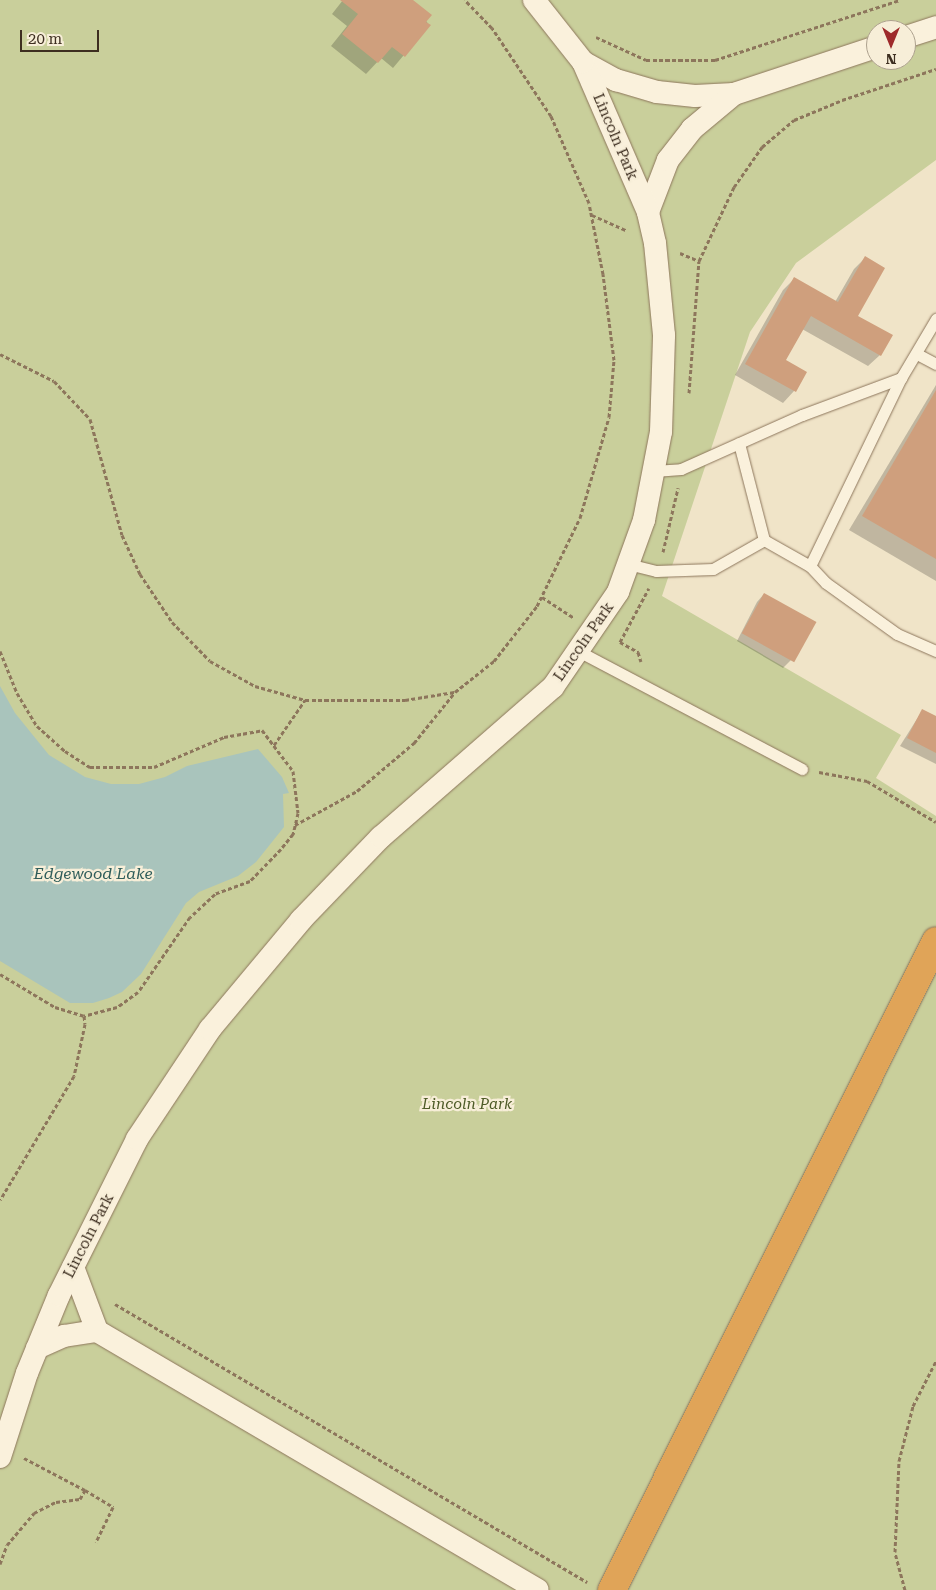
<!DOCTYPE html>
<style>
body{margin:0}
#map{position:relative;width:936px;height:1590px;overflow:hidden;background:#f0e4c8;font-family:"Roboto Serif",serif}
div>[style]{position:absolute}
.green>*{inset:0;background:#c9cf9b}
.water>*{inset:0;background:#a9c4bc}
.shadow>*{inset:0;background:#0003}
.building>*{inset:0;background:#cf9f7d;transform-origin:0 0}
.path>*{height:3px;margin-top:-1.5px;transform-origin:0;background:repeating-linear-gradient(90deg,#8d765c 0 4px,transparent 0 6.5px)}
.roads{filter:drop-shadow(0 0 1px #8d765c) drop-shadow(0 0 1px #8d765c)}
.lane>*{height:11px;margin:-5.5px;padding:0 5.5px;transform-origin:5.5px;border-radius:5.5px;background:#faf1dc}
.street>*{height:22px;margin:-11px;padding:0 11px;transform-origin:11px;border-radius:11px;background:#faf1dc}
.highway>*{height:28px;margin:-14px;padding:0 14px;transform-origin:14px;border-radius:14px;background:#e0a458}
span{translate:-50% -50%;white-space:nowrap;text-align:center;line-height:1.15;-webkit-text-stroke:4.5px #f7eed8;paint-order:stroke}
.street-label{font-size:15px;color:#3d2e20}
.park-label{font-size:15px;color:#4d5a26;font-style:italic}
.water-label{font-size:16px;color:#2f5d5a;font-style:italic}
.north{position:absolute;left:866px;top:20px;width:50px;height:50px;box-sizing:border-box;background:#f7eed8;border:1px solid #ada18e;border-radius:50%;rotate:180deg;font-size:14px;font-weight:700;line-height:20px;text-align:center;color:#3d2e20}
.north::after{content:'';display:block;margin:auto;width:18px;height:22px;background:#9e2a2b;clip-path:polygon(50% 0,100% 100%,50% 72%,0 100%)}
.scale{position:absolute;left:20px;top:30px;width:79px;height:22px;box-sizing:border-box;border:2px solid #3d2e20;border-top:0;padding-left:6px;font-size:15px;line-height:18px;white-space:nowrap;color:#3d2e20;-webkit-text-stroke:4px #f7eed8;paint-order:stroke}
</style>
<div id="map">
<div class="green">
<div style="clip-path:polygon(evenodd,0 0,936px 0,936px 160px,796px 263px,750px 332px,662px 596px,901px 735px,876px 778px,936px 816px,936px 1590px,0 1590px,0 0,876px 30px,906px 30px,906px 60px,876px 60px,876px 30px)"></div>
</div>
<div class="water">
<div style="clip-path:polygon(0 686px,15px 713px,49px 755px,85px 777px,111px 784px,139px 784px,165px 777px,187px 766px,258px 749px,282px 777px,289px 793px,283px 794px,284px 827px,256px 862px,238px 876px,199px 892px,186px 903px,141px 974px,122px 992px,109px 998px,93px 1003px,70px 1003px,0 961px)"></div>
</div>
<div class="shadow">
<div style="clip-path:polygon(343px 0,411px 0,429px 25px,393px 68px,381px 58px,366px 74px,331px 46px,347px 26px,332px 14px)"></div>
<div style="clip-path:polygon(865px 258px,856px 316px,880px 355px,868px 366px,802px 329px,784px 360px,805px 372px,794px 391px,783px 403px,735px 375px,783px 290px,794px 279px,835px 302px,854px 269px)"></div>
<div style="clip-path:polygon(936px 385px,936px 581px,849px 530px)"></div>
<div style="clip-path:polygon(764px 594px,815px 623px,798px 653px,783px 668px,737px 641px,757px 602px)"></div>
<div style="clip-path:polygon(922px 711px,936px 718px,936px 764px,900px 746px)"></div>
</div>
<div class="building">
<div style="clip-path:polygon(340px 0,413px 0,432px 15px,426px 22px,431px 25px,405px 57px,392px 47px,378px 63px,342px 34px,358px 14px)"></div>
<div style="clip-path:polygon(865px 256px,885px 268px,858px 316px,893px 335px,881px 356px,811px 316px,786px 360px,807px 372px,796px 392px,745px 364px,794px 277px,838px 302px)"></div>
<div style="clip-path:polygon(936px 390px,936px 559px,862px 516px)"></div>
<div style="left:764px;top:593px;width:60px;height:46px;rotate:29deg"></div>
<div style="clip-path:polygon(922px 709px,936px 716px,936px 753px,907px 738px)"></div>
</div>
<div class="path">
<div style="left:596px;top:37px;width:55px;rotate:24.7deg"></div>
<div style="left:646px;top:60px;width:69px"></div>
<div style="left:715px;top:60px;width:194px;rotate:-18deg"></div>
<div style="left:592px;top:215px;width:37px;rotate:24deg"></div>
<div style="left:680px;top:253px;width:21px;rotate:23deg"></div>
<div style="left:699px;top:261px;width:82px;rotate:-64.7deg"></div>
<div style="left:734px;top:187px;width:49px;rotate:-55deg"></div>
<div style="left:762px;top:147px;width:42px;rotate:-40.2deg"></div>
<div style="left:794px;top:120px;width:52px;rotate:-22.6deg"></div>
<div style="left:842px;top:100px;width:99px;rotate:-18.3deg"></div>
<div style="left:0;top:354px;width:60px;rotate:26.6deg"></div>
<div style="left:54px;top:381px;width:52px;rotate:46.5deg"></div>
<div style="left:90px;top:419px;width:120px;rotate:74.6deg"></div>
<div style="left:122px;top:535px;width:43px;rotate:65.2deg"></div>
<div style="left:140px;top:574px;width:58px;rotate:56.3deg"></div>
<div style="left:172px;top:622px;width:54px;rotate:45.7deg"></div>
<div style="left:210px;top:661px;width:51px;rotate:29.1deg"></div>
<div style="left:255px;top:686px;width:52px;rotate:15.6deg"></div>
<div style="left:689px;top:393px;width:132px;rotate:-85.7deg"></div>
<div style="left:663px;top:552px;width:66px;rotate:-76.8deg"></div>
<div style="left:542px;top:597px;width:37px;rotate:33deg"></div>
<div style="left:620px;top:642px;width:61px;rotate:-61.8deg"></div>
<div style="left:620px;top:642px;width:21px;rotate:29deg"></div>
<div style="left:638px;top:652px;width:10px;rotate:73deg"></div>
<div style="left:0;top:651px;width:45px;rotate:68deg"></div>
<div style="left:17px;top:693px;width:39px;rotate:59deg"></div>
<div style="left:37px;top:726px;width:38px;rotate:42deg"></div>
<div style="left:65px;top:751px;width:30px;rotate:33deg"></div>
<div style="left:90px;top:767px;width:64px"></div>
<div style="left:154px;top:767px;width:76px;rotate:-23.2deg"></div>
<div style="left:224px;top:737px;width:39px;rotate:-10deg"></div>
<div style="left:262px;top:730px;width:51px;rotate:52.9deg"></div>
<div style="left:293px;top:771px;width:42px;rotate:83.2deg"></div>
<div style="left:298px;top:813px;width:22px;rotate:103deg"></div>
<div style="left:293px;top:834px;width:19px;rotate:129deg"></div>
<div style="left:281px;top:849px;width:45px;rotate:134.1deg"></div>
<div style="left:250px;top:881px;width:37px;rotate:160deg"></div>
<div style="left:215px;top:894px;width:34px;rotate:137deg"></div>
<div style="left:190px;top:917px;width:91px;rotate:124.7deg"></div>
<div style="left:138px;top:992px;width:26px;rotate:144deg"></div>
<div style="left:117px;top:1007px;width:34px;rotate:165deg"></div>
<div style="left:274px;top:745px;width:55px;rotate:-55.4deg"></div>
<div style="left:305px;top:700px;width:100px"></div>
<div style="left:405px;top:700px;width:50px;rotate:-9.3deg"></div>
<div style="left:819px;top:772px;width:49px;rotate:10.6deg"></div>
<div style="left:867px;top:781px;width:80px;rotate:30.7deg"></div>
<div style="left:295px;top:825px;width:71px;rotate:-28.7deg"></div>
<div style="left:357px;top:791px;width:75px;rotate:-40.1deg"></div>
<div style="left:414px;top:743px;width:65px;rotate:-51.2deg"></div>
<div style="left:455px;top:692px;width:50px;rotate:-38.5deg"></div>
<div style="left:494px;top:661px;width:70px;rotate:-52deg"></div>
<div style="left:537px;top:606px;width:98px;rotate:-64deg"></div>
<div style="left:580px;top:518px;width:105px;rotate:-74deg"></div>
<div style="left:609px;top:417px;width:57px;rotate:-85deg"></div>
<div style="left:614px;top:360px;width:87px;rotate:-97.3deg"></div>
<div style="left:603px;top:274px;width:72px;rotate:-101.2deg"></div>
<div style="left:589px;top:203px;width:95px;rotate:-113.6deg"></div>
<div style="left:551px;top:116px;width:106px;rotate:-123.8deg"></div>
<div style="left:492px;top:28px;width:39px;rotate:-134deg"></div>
<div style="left:0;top:974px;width:64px;rotate:31deg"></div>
<div style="left:55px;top:1007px;width:30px;rotate:17deg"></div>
<div style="left:84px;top:1016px;width:8px;rotate:83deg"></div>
<div style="left:85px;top:1024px;width:53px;rotate:101.9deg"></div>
<div style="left:74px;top:1076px;width:144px;rotate:120.8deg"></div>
<div style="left:115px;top:1304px;width:548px;rotate:30.5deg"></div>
<div style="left:24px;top:1458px;width:69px;rotate:27.7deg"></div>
<div style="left:0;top:1564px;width:20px;rotate:-70deg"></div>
<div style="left:7px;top:1545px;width:42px;rotate:-49.8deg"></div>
<div style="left:34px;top:1513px;width:25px;rotate:-27deg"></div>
<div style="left:56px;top:1502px;width:24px;rotate:-7deg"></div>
<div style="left:80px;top:1499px;width:10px;rotate:-61deg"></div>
<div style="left:85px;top:1490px;width:33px;rotate:31deg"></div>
<div style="left:113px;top:1507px;width:39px;rotate:116deg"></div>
<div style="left:905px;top:1590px;width:39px;rotate:-105deg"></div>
<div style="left:895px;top:1552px;width:91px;rotate:-87.5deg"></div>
<div style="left:899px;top:1461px;width:57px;rotate:-75.7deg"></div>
<div style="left:913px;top:1406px;width:51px;rotate:-62.9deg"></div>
</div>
<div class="roads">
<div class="lane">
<div style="left:917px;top:354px;width:21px;rotate:28deg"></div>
<div style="left:654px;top:471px;width:27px;rotate:-4deg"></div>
<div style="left:681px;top:469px;width:133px;rotate:-24.1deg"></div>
<div style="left:802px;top:415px;width:106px;rotate:-20.5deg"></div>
<div style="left:901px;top:378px;width:69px;rotate:-59.3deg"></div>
<div style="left:764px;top:540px;width:53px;rotate:29.5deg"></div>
<div style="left:810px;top:566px;width:23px;rotate:47deg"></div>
<div style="left:826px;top:583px;width:87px;rotate:35.7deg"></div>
<div style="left:897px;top:634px;width:43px;rotate:23.6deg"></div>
<div style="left:628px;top:564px;width:29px;rotate:14deg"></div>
<div style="left:656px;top:571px;width:57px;rotate:-2deg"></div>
<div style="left:713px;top:569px;width:59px;rotate:-29.6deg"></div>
<div style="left:764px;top:540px;width:100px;rotate:-104.5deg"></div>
<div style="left:810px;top:566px;width:209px;rotate:-64.2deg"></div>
<div style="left:580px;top:652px;width:251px;rotate:27.8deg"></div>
</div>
<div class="street">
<div style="left:906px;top:37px;width:32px;rotate:-18deg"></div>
<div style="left:583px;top:62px;width:38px;rotate:29deg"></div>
<div style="left:616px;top:80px;width:43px;rotate:16.3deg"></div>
<div style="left:657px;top:92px;width:38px;rotate:6deg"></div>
<div style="left:695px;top:96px;width:39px;rotate:-3deg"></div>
<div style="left:734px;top:94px;width:150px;rotate:-18.3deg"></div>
<div style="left:648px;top:212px;width:56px;rotate:-69deg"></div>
<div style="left:668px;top:160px;width:39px;rotate:-52deg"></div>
<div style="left:692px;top:129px;width:55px;rotate:-39.8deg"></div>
<div style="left:73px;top:1267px;width:68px;rotate:69.4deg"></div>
<div style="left:97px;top:1331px;width:511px;rotate:30.43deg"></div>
<div style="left:37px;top:1348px;width:30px;rotate:-24deg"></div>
<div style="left:64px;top:1336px;width:33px;rotate:-9deg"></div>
<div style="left:0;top:1457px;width:88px;rotate:-72.2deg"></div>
<div style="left:27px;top:1373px;width:84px;rotate:-67.7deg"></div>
<div style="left:59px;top:1295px;width:174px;rotate:-63.4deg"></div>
<div style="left:137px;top:1139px;width:132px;rotate:-56.4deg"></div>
<div style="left:210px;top:1029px;width:142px;rotate:-50.1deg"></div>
<div style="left:301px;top:920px;width:115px;rotate:-46.1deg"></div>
<div style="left:381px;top:837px;width:228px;rotate:-41.1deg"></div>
<div style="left:553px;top:687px;width:115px;rotate:-55.6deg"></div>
<div style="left:618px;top:592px;width:77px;rotate:-70.1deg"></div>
<div style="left:644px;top:520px;width:90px;rotate:-79.1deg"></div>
<div style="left:661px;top:432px;width:97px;rotate:-88.2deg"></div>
<div style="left:664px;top:335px;width:92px;rotate:-95.6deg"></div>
<div style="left:655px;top:243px;width:32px;rotate:-103deg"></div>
<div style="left:648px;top:212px;width:163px;rotate:-113.4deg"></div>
<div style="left:583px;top:62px;width:79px;rotate:-128.3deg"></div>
</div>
<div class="highway">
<div style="left:612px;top:1590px;width:725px;rotate:-63.47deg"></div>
</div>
</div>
<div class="street-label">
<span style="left:615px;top:137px;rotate:67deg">Lincoln Park</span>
<span style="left:584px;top:642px;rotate:-55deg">Lincoln Park</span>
<span style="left:89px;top:1236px;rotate:-63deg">Lincoln Park</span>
</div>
<div class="park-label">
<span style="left:467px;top:1105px">Lincoln Park</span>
</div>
<div class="water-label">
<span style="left:93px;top:874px">Edgewood Lake</span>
</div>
<div class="north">N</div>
<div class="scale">20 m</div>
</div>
